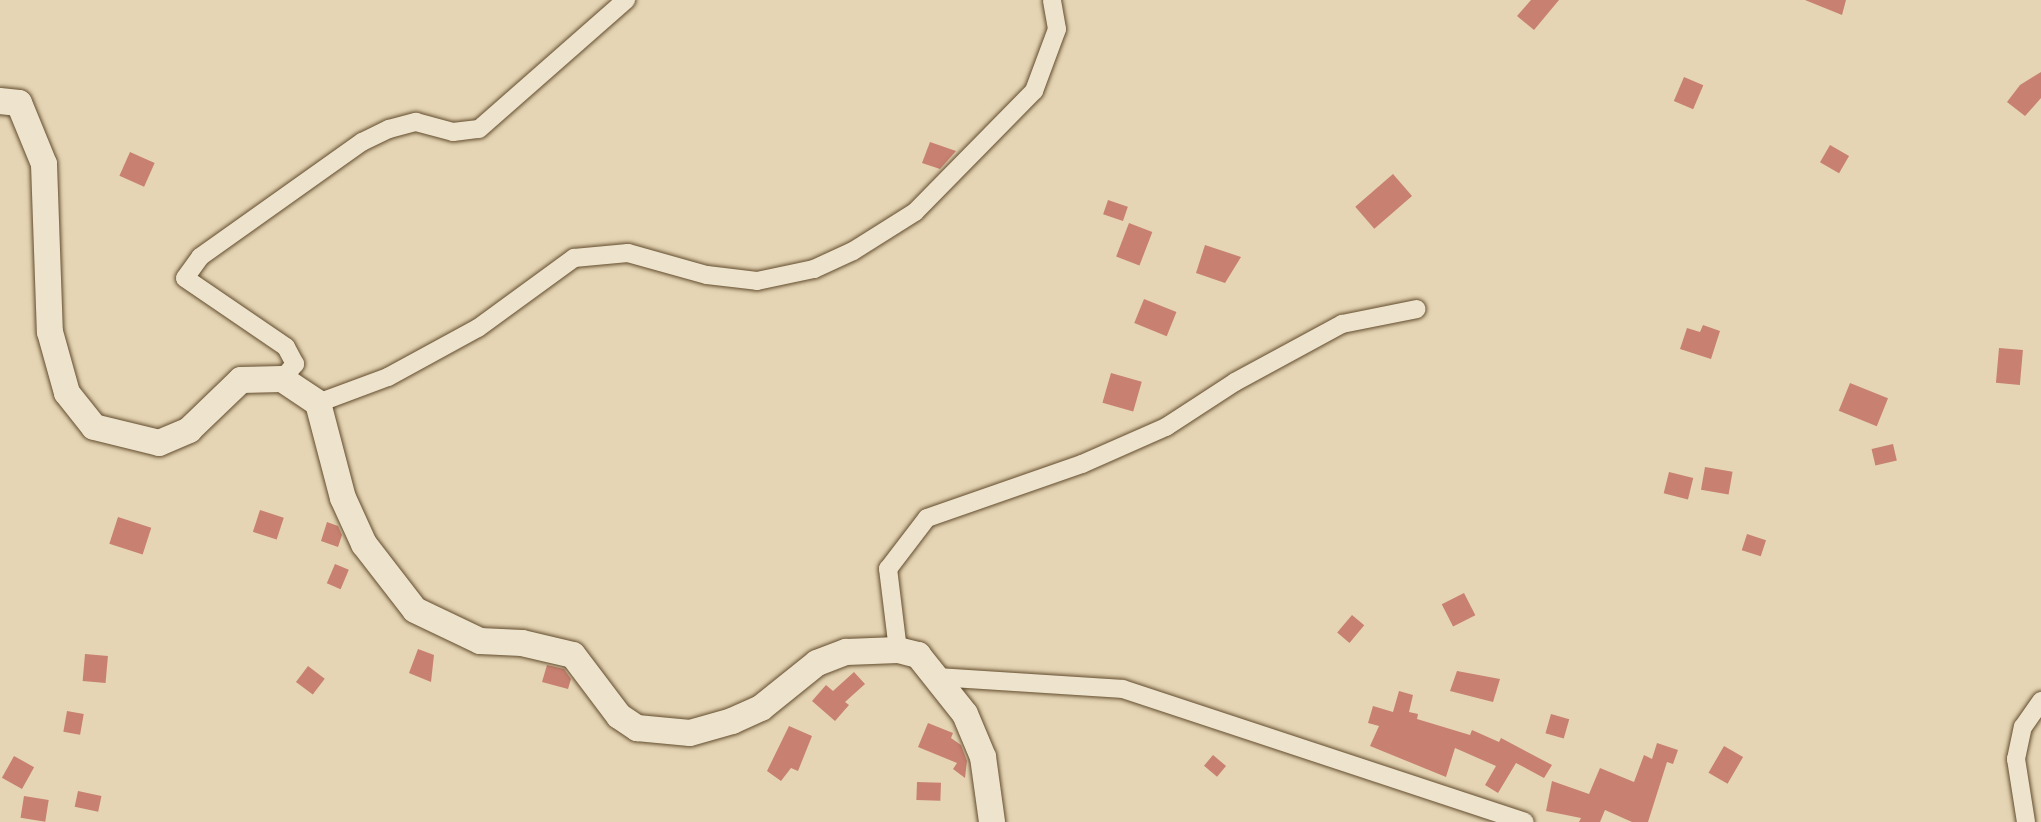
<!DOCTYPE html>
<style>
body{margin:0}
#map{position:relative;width:2041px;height:822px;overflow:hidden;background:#e5d5b4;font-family:Vollkorn,serif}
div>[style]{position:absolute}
.building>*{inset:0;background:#c88070;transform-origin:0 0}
.roads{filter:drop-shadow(0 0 2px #624c2d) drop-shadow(0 0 2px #624c2d)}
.minor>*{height:18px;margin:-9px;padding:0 9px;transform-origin:9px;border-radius:9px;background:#eee4ce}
.secondary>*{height:26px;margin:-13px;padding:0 13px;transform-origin:13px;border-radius:13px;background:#eee4ce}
span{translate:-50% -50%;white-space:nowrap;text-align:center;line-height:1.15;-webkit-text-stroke:8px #eee4ce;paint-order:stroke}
</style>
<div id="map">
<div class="building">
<div style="clip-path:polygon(1531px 0,1559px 0,1534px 30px,1517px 16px)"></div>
<div style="clip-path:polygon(1805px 0,1846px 0,1842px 15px)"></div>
<div style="clip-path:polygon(2041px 72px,2041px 98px,2025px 116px,2007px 102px,2020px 85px)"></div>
<div style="left:1684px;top:77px;width:21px;height:26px;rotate:23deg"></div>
<div style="clip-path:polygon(930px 142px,956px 151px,940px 169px,922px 163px)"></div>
<div style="left:1830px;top:145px;width:22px;height:20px;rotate:30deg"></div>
<div style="left:130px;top:152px;width:27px;height:26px;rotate:24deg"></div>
<div style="left:1393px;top:174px;width:29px;height:50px;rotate:49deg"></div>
<div style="left:1108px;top:200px;width:21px;height:15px;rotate:19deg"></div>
<div style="left:1129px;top:223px;width:25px;height:36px;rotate:21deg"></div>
<div style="clip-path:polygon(1205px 245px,1241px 257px,1225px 283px,1196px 273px)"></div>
<div style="left:1144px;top:299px;width:35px;height:26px;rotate:22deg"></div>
<div style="clip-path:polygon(1703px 325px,1720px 331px,1711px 359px,1680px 349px,1687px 328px,1700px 332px)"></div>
<div style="left:1999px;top:348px;width:24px;height:35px;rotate:5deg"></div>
<div style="left:1111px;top:373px;width:32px;height:31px;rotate:16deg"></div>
<div style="left:1850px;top:383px;width:41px;height:30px;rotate:22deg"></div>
<div style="left:1893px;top:444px;width:17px;height:22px;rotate:77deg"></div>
<div style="left:1705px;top:467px;width:28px;height:23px;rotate:10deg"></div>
<div style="left:1669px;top:472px;width:25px;height:22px;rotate:14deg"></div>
<div style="left:260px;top:510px;width:25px;height:23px;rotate:18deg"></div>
<div style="left:118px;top:517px;width:35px;height:28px;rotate:18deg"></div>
<div style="clip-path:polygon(327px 522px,338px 526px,342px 535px,338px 547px,321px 541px)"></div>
<div style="left:1747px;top:534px;width:20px;height:17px;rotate:18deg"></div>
<div style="left:335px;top:564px;width:15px;height:21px;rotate:23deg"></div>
<div style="left:1464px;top:593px;width:25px;height:25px;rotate:63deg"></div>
<div style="left:1352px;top:615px;width:16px;height:23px;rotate:40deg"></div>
<div style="clip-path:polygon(418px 649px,434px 655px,431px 682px,409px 673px)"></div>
<div style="left:85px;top:654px;width:23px;height:27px;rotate:5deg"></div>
<div style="clip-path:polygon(547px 665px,564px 669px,571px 679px,568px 689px,542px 682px)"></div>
<div style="left:308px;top:666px;width:21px;height:20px;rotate:37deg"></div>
<div style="clip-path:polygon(1457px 671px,1500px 679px,1493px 702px,1450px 691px)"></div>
<div style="clip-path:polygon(854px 672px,865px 684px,845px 702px,849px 705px,835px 721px,812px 701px,826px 685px,833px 691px)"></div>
<div style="clip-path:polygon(1399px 691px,1413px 695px,1409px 712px,1418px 714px,1417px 719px,1470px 735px,1472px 730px,1499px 742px,1501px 738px,1552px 765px,1544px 778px,1516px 763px,1498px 793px,1485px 785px,1496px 766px,1455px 748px,1446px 777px,1370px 746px,1379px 726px,1368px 723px,1373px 706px,1393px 712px)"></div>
<div style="left:67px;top:711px;width:17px;height:21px;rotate:10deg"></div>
<div style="left:1551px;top:714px;width:19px;height:20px;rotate:16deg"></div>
<div style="clip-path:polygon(928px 723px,953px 733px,951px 738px,961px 745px,967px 761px,965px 778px,953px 769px,957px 763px,918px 747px)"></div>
<div style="clip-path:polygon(789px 726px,812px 736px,798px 771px,791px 768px,781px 781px,767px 771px)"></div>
<div style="clip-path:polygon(1657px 743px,1678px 750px,1673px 764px,1667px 762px,1648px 822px,1632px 822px,1605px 810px,1600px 822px,1579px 822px,1581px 818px,1546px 811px,1552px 781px,1589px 794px,1600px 768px,1634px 782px,1644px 755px,1652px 759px)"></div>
<div style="left:1724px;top:746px;width:22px;height:31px;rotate:30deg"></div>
<div style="left:1213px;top:755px;width:17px;height:14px;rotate:40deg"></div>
<div style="left:14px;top:756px;width:23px;height:25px;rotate:29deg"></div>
<div style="left:917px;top:782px;width:24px;height:18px;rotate:2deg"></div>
<div style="left:78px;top:791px;width:24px;height:16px;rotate:12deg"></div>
<div style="left:24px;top:796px;width:25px;height:22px;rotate:9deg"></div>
</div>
<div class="roads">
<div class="minor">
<div style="left:282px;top:379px;width:20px;rotate:-49deg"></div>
<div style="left:295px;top:364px;width:19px;rotate:-118deg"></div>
<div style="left:286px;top:347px;width:122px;rotate:-145.7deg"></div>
<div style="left:185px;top:278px;width:26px;rotate:-54deg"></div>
<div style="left:200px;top:257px;width:199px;rotate:-35.4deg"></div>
<div style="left:362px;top:142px;width:30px;rotate:-26deg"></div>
<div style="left:389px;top:129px;width:28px;rotate:-15deg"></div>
<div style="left:416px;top:122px;width:38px;rotate:15deg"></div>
<div style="left:453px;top:132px;width:26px;rotate:-7deg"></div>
<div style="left:479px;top:129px;width:196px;rotate:-41.3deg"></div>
<div style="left:318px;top:403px;width:75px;rotate:-20.4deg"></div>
<div style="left:388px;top:377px;width:102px;rotate:-28.6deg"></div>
<div style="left:478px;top:328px;width:119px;rotate:-36.1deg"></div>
<div style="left:574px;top:258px;width:54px;rotate:-5.3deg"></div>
<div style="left:628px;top:253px;width:82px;rotate:15.6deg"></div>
<div style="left:707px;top:275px;width:50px;rotate:6.8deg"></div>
<div style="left:757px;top:281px;width:58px;rotate:-11.9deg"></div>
<div style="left:814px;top:269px;width:43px;rotate:-24.8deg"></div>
<div style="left:853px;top:251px;width:73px;rotate:-32.2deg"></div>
<div style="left:915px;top:212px;width:170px;rotate:-45.5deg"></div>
<div style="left:1034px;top:91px;width:66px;rotate:-69.6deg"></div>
<div style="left:1057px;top:29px;width:29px;rotate:-100deg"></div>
<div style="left:898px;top:650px;width:82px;rotate:-97deg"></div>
<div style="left:888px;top:569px;width:64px;rotate:-52.6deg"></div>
<div style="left:927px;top:518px;width:164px;rotate:-19.2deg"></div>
<div style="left:1082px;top:464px;width:92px;rotate:-23.8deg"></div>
<div style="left:1166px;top:427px;width:82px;rotate:-33.1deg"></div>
<div style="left:1235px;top:382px;width:122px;rotate:-28.5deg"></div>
<div style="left:1342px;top:324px;width:76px;rotate:-11.3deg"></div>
<div style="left:938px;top:677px;width:185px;rotate:3.7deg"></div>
<div style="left:1123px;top:689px;width:423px;rotate:18.3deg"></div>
<div style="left:2026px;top:822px;width:64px;rotate:-99deg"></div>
<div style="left:2016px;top:759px;width:33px;rotate:-78deg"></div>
<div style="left:2023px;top:727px;width:32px;rotate:-55deg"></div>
</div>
<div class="secondary">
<div style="left:0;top:101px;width:19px;rotate:6deg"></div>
<div style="left:19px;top:103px;width:66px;rotate:67.7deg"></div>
<div style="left:44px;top:164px;width:168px;rotate:88deg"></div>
<div style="left:50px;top:332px;width:63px;rotate:74.4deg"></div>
<div style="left:67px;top:393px;width:43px;rotate:51.5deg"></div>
<div style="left:94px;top:427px;width:67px;rotate:13.8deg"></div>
<div style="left:159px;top:443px;width:33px;rotate:-23deg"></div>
<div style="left:189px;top:430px;width:72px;rotate:-43.9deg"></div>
<div style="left:241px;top:380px;width:41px;rotate:-1.4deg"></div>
<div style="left:282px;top:379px;width:43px;rotate:33.7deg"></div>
<div style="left:318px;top:403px;width:98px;rotate:75.3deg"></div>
<div style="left:343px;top:498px;width:51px;rotate:65.5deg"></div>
<div style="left:364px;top:544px;width:83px;rotate:52.3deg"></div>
<div style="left:415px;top:610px;width:72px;rotate:25.5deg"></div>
<div style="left:480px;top:641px;width:42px;rotate:2.7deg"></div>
<div style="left:522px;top:643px;width:52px;rotate:13.2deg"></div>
<div style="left:573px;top:655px;width:76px;rotate:53deg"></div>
<div style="left:619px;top:716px;width:22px;rotate:34deg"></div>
<div style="left:637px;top:728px;width:53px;rotate:5.4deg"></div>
<div style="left:690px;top:733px;width:44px;rotate:-15.9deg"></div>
<div style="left:732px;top:721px;width:32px;rotate:-24deg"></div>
<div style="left:761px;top:708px;width:72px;rotate:-38.8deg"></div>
<div style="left:817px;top:663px;width:31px;rotate:-21deg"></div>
<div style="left:846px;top:652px;width:52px;rotate:-2.2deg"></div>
<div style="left:898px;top:650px;width:21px;rotate:14deg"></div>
<div style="left:918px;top:655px;width:75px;rotate:51.5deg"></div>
<div style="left:965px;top:714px;width:47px;rotate:67.3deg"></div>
<div style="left:983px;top:757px;width:66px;rotate:82.1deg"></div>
</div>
</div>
</div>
